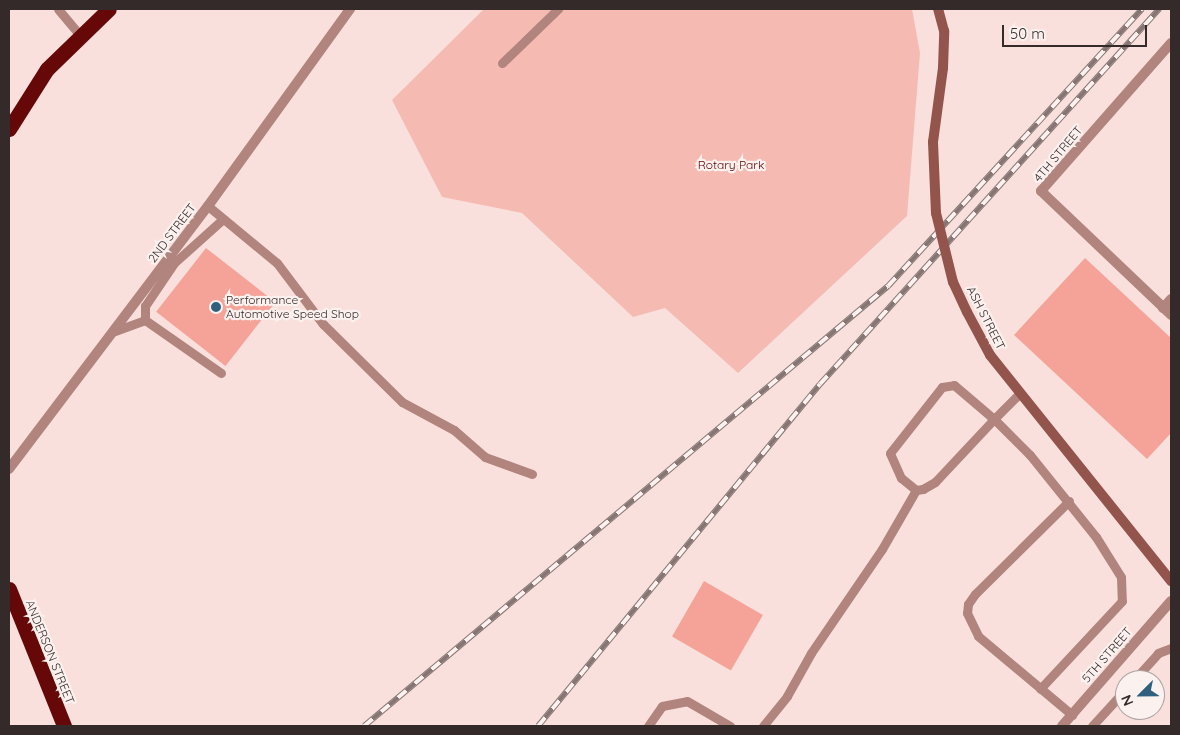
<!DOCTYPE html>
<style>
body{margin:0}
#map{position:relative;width:1180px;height:735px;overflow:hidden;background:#f9e0dc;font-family:Quicksand,sans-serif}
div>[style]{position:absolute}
.green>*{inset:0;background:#f5bbb2}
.building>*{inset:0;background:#f5a398;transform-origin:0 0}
.lane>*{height:9px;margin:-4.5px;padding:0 4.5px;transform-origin:4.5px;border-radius:4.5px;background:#b1847e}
.street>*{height:10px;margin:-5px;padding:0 5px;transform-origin:5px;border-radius:5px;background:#b1847e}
.secondary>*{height:10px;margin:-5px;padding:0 5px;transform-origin:5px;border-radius:5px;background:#93544c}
.highway>*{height:15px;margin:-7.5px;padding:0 7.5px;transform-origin:7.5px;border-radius:7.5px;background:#650807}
.rail>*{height:5.5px;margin-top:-2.75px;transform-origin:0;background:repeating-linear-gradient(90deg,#fbf1ef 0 11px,#857573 0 22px);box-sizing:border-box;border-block:1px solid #857573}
.secondary-bridge>*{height:10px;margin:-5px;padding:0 5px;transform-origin:5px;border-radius:5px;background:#93544c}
.dots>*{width:14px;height:14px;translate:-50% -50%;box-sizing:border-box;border:2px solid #fbf1ef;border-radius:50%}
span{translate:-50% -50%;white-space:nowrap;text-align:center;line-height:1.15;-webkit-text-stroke:4.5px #fbf1ef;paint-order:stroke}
.street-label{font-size:12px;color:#342a29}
.park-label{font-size:12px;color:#610304}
.poi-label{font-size:12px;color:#342a29}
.left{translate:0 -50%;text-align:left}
.frame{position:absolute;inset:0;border:10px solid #342a29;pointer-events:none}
.north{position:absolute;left:1115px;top:670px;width:50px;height:50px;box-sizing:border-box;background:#fbf1ef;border:1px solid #aba1a0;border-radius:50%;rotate:247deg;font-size:14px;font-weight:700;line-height:20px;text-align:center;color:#342a29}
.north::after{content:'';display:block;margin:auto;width:18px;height:22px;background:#2f607e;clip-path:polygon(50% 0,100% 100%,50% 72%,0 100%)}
.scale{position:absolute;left:1002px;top:25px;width:145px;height:22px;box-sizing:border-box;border:2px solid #342a29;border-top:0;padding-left:6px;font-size:15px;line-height:18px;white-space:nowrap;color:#342a29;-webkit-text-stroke:4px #fbf1ef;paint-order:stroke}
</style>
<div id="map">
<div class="green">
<div style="clip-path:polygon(484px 9px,912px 9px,920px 53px,907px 216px,738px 373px,665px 308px,633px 317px,522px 213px,442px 197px,392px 100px)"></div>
</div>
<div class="building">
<div style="left:206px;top:248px;width:88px;height:81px;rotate:38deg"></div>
<div style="clip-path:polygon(1085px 258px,1171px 338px,1171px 433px,1147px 459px,1014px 335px)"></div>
<div style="left:704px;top:581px;width:68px;height:64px;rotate:30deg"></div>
</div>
<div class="lane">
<div style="left:58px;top:9px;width:35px;rotate:50deg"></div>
<div style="left:502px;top:63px;width:78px;rotate:-44deg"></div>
<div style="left:208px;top:206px;width:89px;rotate:39.6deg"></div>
<div style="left:277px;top:263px;width:76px;rotate:53deg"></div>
<div style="left:323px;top:324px;width:111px;rotate:44.6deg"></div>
<div style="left:402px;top:402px;width:59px;rotate:28.3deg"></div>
<div style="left:454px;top:430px;width:41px;rotate:41.1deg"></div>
<div style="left:485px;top:457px;width:50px;rotate:19.9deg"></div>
<div style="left:115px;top:331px;width:32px;rotate:-20deg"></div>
<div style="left:221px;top:373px;width:93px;rotate:-145.1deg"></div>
<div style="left:145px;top:320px;width:14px;rotate:-90deg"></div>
<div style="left:145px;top:306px;width:52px;rotate:-56deg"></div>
<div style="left:174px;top:263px;width:66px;rotate:-41.9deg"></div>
<div style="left:1020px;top:393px;width:37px;rotate:135deg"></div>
<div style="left:994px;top:419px;width:86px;rotate:133.1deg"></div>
<div style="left:935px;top:482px;width:14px;rotate:150deg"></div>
<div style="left:923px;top:489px;width:7px;rotate:172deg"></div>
<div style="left:916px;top:490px;width:19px;rotate:-141deg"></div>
<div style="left:901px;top:478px;width:27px;rotate:-114deg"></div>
<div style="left:890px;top:453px;width:84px;rotate:-51.8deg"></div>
<div style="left:942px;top:387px;width:12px;rotate:-9deg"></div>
<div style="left:954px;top:385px;width:52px;rotate:40.4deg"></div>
<div style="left:994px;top:419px;width:51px;rotate:45deg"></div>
<div style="left:1030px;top:455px;width:105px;rotate:51.2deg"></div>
<div style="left:1096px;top:537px;width:47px;rotate:58deg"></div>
<div style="left:1121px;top:577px;width:24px;rotate:88deg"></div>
<div style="left:1122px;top:601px;width:120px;rotate:133deg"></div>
<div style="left:1069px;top:501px;width:132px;rotate:135.3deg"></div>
<div style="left:975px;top:594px;width:12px;rotate:125deg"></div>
<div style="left:968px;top:604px;width:9px;rotate:96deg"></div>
<div style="left:967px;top:613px;width:25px;rotate:64deg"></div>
<div style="left:978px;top:636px;width:123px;rotate:40deg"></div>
<div style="left:1134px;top:680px;width:36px;rotate:-48deg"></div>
<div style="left:1158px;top:653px;width:14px;rotate:-21deg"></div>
<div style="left:648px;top:726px;width:24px;rotate:-55deg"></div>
<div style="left:662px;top:706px;width:25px;rotate:-11deg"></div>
<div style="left:687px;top:701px;width:50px;rotate:30.2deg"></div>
<div style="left:763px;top:726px;width:38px;rotate:-51deg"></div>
<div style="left:787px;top:696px;width:49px;rotate:-60.8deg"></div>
<div style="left:811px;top:653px;width:126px;rotate:-55.7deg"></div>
<div style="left:882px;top:549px;width:68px;rotate:-60deg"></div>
<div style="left:1092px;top:726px;width:49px;rotate:-47.5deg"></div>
</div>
<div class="street">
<div style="left:1171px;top:43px;width:197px;rotate:131.3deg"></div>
<div style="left:1041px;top:191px;width:180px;rotate:43.6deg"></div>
<div style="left:1163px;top:308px;width:12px;rotate:-48deg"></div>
<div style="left:9px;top:469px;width:330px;rotate:-52.9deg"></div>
<div style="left:208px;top:206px;width:243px;rotate:-54.2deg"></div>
<div style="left:1062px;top:726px;width:166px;rotate:-48.9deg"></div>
</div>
<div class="secondary">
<div style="left:933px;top:142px;width:75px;rotate:-82.3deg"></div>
<div style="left:943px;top:68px;width:37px;rotate:-88deg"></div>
<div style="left:944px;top:31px;width:23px;rotate:-105deg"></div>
<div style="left:967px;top:312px;width:49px;rotate:61.9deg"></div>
<div style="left:990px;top:355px;width:290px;rotate:51.3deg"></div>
</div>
<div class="highway">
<div style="left:9px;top:129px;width:71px;rotate:-57.7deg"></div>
<div style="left:47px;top:69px;width:86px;rotate:-44.1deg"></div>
<div style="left:9px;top:589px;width:148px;rotate:68.1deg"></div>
</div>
<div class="rail">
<div style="left:364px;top:726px;width:684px;rotate:-40.02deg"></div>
<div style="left:888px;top:286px;width:376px;rotate:-47.5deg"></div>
<div style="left:538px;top:726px;width:443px;rotate:-50.5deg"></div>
<div style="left:820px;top:384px;width:506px;rotate:-47.89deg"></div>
</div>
<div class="secondary-bridge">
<div style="left:933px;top:142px;width:71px;rotate:87.6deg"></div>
<div style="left:936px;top:213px;width:71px;rotate:76.2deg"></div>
<div style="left:953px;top:282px;width:33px;rotate:65deg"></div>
</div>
<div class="dots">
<div style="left:216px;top:307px;background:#2f607e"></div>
</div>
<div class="street-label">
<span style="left:1058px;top:154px;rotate:-50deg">4TH STREET</span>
<span style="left:172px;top:233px;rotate:-53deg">2ND STREET</span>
<span style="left:986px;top:318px;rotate:63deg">ASH STREET</span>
<span style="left:50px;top:652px;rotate:68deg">ANDERSON STREET</span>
<span style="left:1107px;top:655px;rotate:-49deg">5TH STREET</span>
</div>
<div class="park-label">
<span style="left:731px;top:165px">Rotary Park</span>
</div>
<div class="poi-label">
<span class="left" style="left:226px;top:307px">Performance<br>Automotive Speed Shop</span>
</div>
<div class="frame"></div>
<div class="north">N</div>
<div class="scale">50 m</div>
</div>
